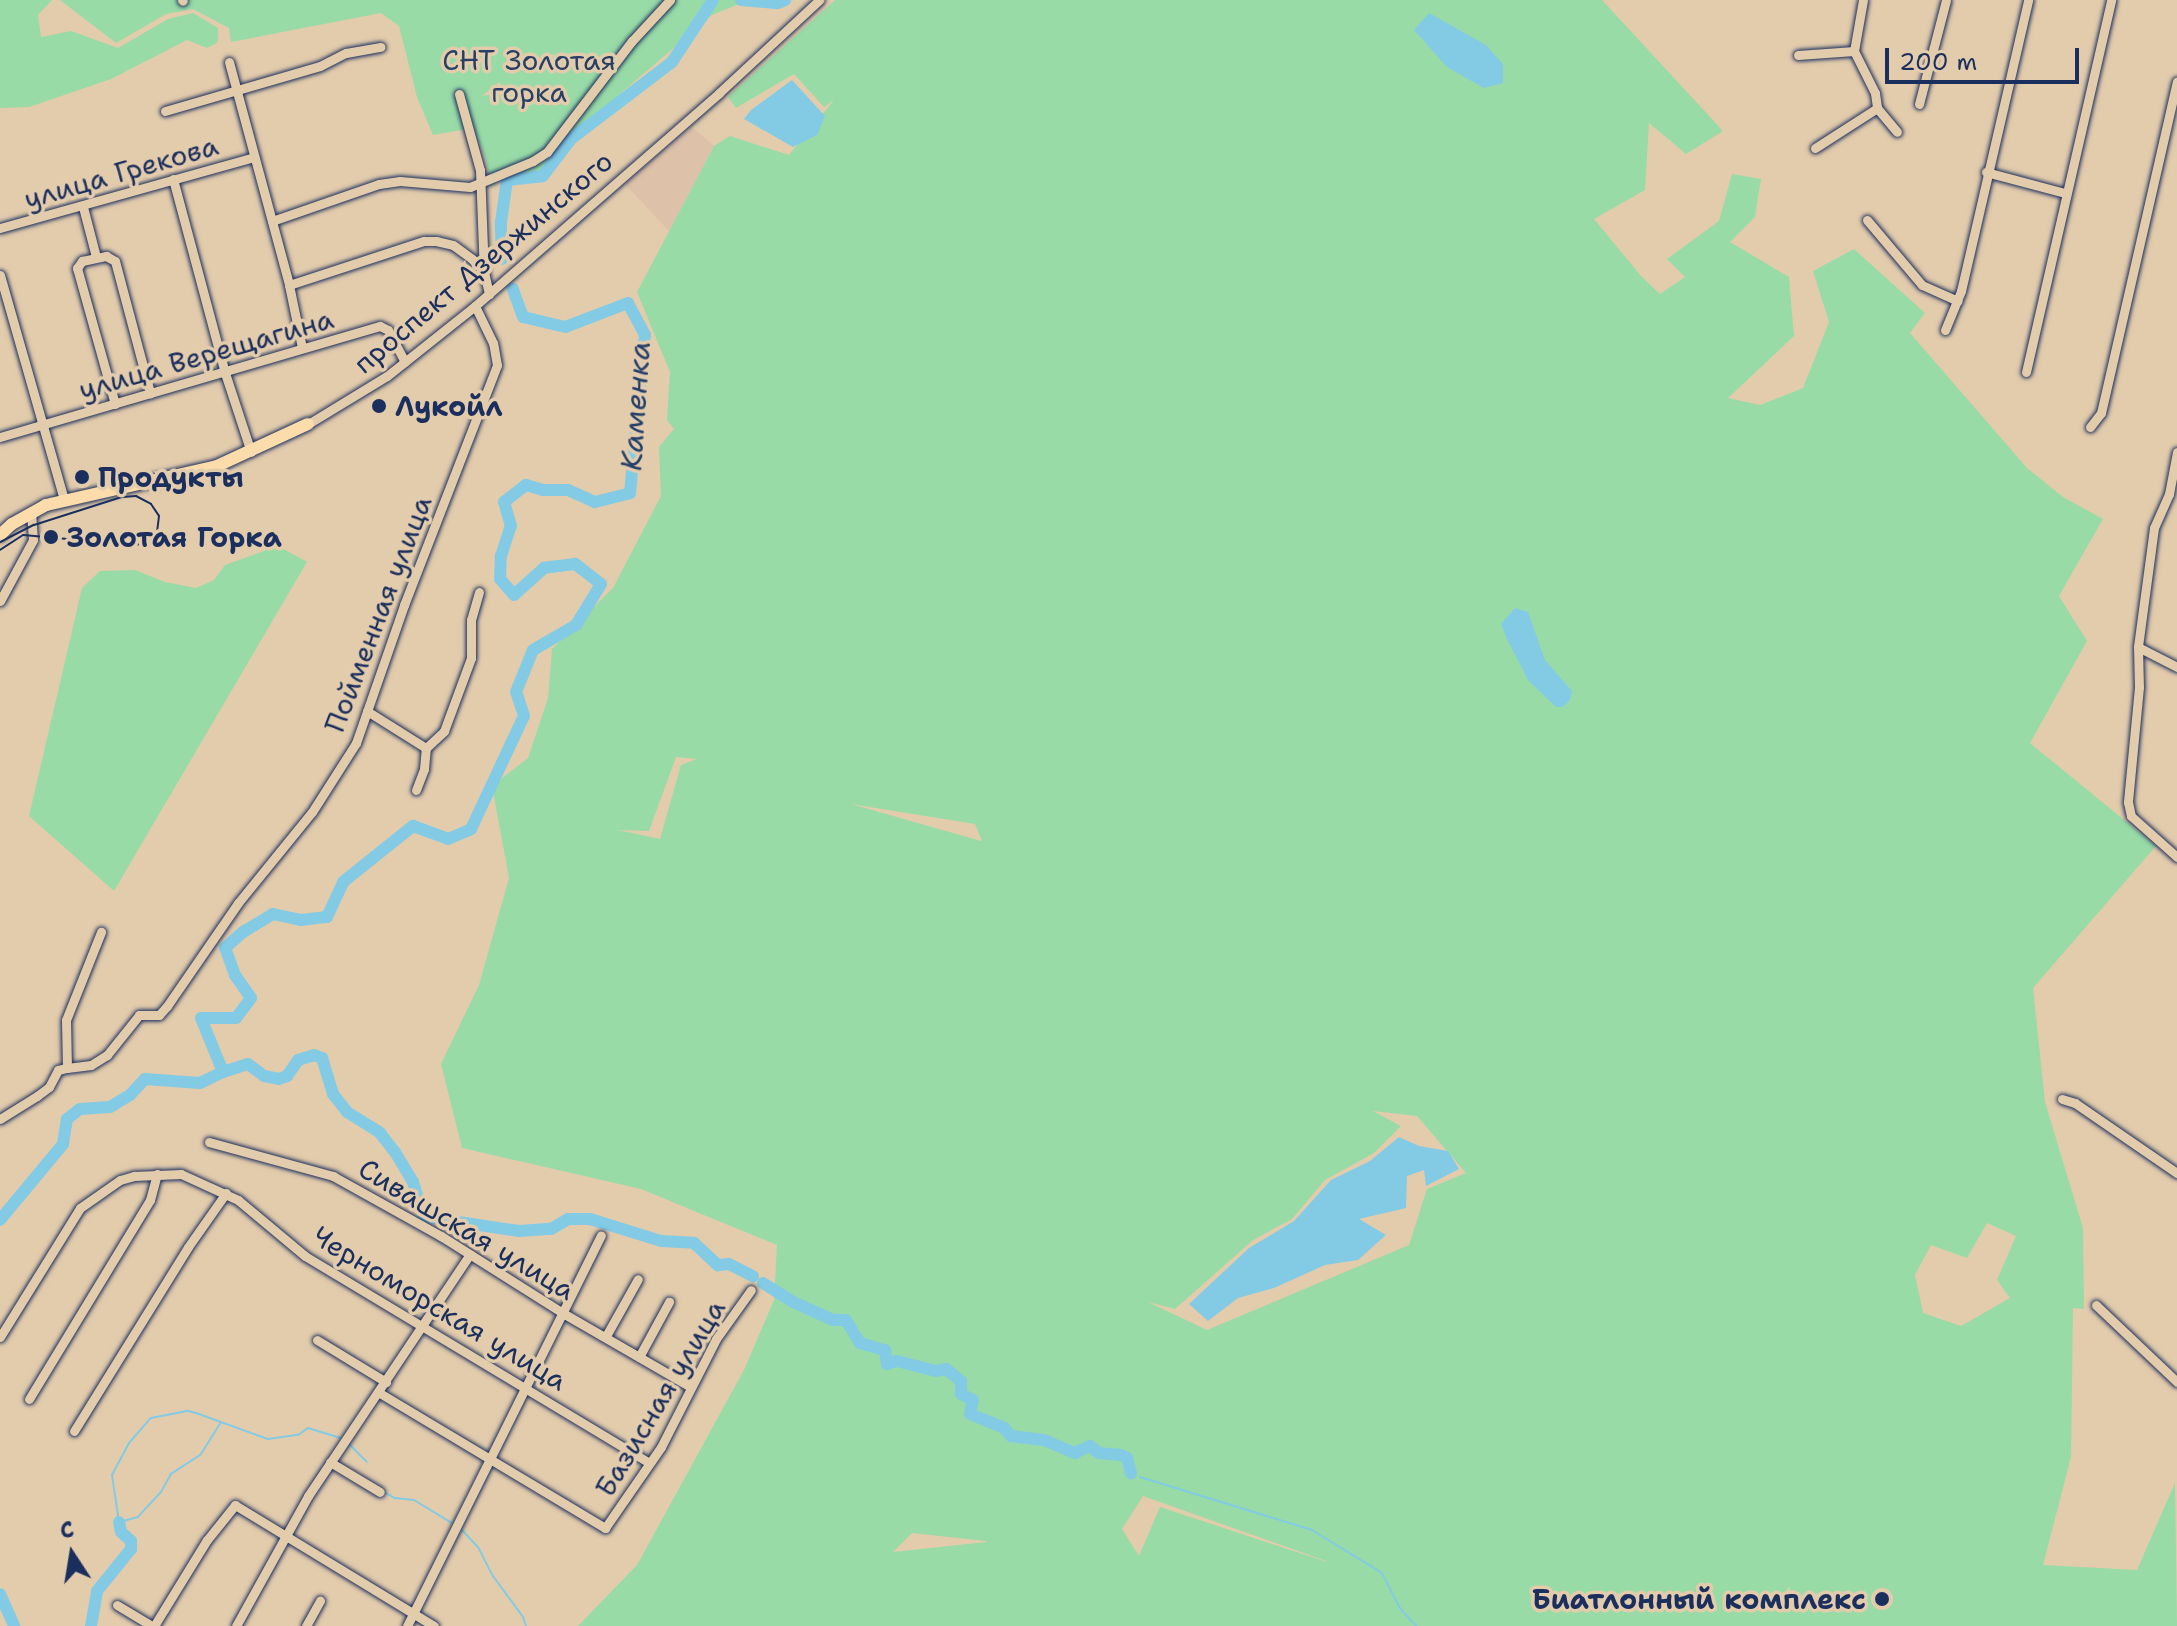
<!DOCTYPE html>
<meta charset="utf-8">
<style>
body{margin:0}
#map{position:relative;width:2177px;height:1626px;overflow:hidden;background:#e3ccac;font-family:"Shantell Sans",sans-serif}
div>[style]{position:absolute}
.built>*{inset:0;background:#ddc1a8}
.green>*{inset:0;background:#98dba7}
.water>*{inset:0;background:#83cbe4}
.stream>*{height:2px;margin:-1px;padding:0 1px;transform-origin:1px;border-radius:1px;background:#83cbe4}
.river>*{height:12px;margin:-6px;padding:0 6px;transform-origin:6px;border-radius:6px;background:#83cbe4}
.roads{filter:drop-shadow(0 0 2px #1b2f5e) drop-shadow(0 0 2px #1b2f5e)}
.minor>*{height:9px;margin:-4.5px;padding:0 4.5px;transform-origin:4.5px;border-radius:4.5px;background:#e3ccac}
.major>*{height:12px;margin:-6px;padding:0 6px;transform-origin:6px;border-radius:6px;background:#fddcac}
.tram>*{height:2px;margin:-1px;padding:0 1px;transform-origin:1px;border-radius:1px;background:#1b2f5e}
.dots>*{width:22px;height:22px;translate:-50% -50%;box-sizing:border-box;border:4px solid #e3ccac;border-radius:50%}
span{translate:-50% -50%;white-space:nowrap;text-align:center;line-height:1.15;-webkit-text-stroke:7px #e3ccac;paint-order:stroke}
.park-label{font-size:28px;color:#284065}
.street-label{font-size:28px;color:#1b2f5e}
.poi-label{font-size:28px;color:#1b2f5e;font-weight:700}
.left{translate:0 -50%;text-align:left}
.right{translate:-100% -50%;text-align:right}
.water-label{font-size:30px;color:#253f6b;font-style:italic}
.north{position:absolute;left:32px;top:1514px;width:80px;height:80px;-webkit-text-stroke:6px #e3ccac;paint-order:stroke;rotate:348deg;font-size:22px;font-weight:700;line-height:32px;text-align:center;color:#1b2f5e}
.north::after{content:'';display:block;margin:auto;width:28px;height:36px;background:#1b2f5e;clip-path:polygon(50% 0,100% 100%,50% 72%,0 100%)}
.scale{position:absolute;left:1885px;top:48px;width:194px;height:36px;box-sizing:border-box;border:4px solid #1b2f5e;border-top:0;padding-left:10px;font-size:24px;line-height:28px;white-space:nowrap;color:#1b2f5e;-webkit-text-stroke:6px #e3ccac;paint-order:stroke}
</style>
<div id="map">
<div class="built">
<div style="clip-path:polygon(692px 127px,714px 146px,669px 231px,625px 184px)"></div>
</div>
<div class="green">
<div style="clip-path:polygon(0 0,52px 0,38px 15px,41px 37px,71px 31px,118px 48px,168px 19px,193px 13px,218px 28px,218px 37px,217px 43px,207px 48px,187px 40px,111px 79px,29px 107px,0 108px)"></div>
<div style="clip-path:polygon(60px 0,749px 0,712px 15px,606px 106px,542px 178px,501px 179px,491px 187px,486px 159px,473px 128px,433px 135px,417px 97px,399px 26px,381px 13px,231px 42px,229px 28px,193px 9px,166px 14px,116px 43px)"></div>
<div style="clip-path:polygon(evenodd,835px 0,1602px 0,1723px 131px,1686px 154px,1649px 123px,1645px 190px,1594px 219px,1641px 276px,1660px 294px,1685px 277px,1667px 259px,1719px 221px,1732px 174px,1761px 179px,1755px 217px,1730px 242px,1789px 277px,1794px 336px,1728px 398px,1760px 405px,1803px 388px,1829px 322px,1813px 271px,1854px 249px,1925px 313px,1910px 333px,2027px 468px,2063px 497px,2103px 519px,2059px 596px,2087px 641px,2030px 743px,2156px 846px,2033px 988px,2045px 1102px,2083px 1228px,2084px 1309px,2073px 1308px,2071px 1457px,2043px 1565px,2137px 1570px,2175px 1483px,2177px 1626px,578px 1626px,637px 1565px,744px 1370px,774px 1300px,777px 1245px,641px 1189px,462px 1148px,441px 1064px,479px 985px,509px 878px,492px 786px,528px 758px,548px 698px,552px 649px,613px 588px,661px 496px,659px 447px,674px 429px,667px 420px,670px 372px,637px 292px,714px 146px,730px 136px,789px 155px,834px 100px,824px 107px,794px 74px,736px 108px,728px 97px,835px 0,676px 757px,697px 759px,681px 765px,660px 839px,618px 830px,649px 831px,676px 757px,835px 0,851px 804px,975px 824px,982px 841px,981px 841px,851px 804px,835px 0,1373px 1111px,1417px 1116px,1466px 1173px,1427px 1189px,1409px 1245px,1207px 1330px,1148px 1302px,1175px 1309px,1253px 1240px,1292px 1219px,1325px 1180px,1374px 1153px,1401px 1126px,1373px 1111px,835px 0,1987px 1223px,2016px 1236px,1997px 1280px,2010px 1298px,1961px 1326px,1923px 1313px,1915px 1275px,1931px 1245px,1967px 1258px,1987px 1223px,835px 0,1143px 1496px,1326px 1561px,1327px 1562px,1160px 1507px,1139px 1556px,1122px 1529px,1143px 1496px,835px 0,912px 1533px,986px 1541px,986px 1542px,893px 1552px,912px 1533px)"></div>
<div style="clip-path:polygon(278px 546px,307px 562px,114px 891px,29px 816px,82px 588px,100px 571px,135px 570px,165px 582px,196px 588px,214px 580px,225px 565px)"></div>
</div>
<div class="water">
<div style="clip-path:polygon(1429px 13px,1486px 45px,1503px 64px,1503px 83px,1484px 88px,1447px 67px,1414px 30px)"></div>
<div style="clip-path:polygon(792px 80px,825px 116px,817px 135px,793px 147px,744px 119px,751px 110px)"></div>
<div style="clip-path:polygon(1515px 608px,1528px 612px,1545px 660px,1572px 691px,1570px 700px,1563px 707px,1556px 707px,1528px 680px,1506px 637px,1501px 624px)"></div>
<div style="clip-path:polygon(1399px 1137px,1419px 1146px,1448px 1151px,1459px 1169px,1426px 1186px,1424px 1170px,1407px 1176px,1406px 1208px,1359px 1219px,1386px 1235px,1358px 1260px,1325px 1265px,1274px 1288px,1238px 1298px,1208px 1321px,1189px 1304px,1249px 1248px,1294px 1221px,1331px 1180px,1370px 1161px)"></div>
</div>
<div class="stream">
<div style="left:221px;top:1422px;width:39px;rotate:122deg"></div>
<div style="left:200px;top:1455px;width:35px;rotate:147deg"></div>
<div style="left:171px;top:1474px;width:21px;rotate:119deg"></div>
<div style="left:161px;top:1492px;width:34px;rotate:133deg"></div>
<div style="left:138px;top:1517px;width:20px;rotate:165deg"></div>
<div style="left:119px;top:1522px;width:48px;rotate:-98.5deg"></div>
<div style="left:112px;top:1475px;width:36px;rotate:-62deg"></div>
<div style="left:129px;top:1443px;width:33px;rotate:-49deg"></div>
<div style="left:151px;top:1418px;width:38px;rotate:-11deg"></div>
<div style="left:188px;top:1411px;width:8px;rotate:14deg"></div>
<div style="left:196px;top:1413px;width:77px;rotate:19.9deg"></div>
<div style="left:268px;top:1439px;width:30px;rotate:-8deg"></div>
<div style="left:298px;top:1435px;width:12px;rotate:-35deg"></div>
<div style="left:308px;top:1428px;width:34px;rotate:17deg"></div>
<div style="left:349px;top:1444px;width:25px;rotate:45deg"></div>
<div style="left:1140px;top:1477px;width:180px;rotate:17.1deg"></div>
<div style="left:1312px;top:1530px;width:82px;rotate:31.6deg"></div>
<div style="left:1382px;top:1573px;width:39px;rotate:63deg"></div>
<div style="left:1400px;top:1608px;width:24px;rotate:48deg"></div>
<div style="left:384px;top:1492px;width:13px;rotate:29deg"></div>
<div style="left:395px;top:1498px;width:19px;rotate:6deg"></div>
<div style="left:414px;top:1500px;width:44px;rotate:31.2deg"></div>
<div style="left:461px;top:1529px;width:25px;rotate:47deg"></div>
<div style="left:478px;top:1547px;width:33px;rotate:63deg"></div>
<div style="left:493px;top:1576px;width:51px;rotate:53.8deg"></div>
<div style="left:523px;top:1617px;width:9px;rotate:72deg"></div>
</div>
<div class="river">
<div style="left:741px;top:0;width:37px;rotate:5deg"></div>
<div style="left:778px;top:3px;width:8px;rotate:-23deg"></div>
<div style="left:502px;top:259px;width:37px;rotate:-92deg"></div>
<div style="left:501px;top:222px;width:42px;rotate:-81.9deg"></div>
<div style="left:507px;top:180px;width:36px;rotate:-6deg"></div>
<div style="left:543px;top:176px;width:46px;rotate:-52.9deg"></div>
<div style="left:571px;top:139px;width:127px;rotate:-37.3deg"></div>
<div style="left:672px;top:62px;width:74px;rotate:-56.5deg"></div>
<div style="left:223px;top:1072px;width:26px;rotate:-18deg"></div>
<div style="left:248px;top:1064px;width:20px;rotate:37deg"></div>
<div style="left:264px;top:1076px;width:15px;rotate:11deg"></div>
<div style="left:279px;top:1079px;width:9px;rotate:-21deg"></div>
<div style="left:287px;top:1076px;width:19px;rotate:-55deg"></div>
<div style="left:298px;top:1060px;width:17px;rotate:-17deg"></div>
<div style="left:314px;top:1055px;width:9px;rotate:21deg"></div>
<div style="left:322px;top:1058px;width:38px;rotate:73deg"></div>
<div style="left:333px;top:1094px;width:23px;rotate:52deg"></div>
<div style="left:347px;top:1112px;width:39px;rotate:32deg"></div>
<div style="left:380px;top:1133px;width:24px;rotate:52deg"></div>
<div style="left:395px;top:1152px;width:35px;rotate:59deg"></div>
<div style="left:413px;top:1182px;width:34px;rotate:73deg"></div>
<div style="left:426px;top:1217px;width:94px;rotate:8.6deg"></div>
<div style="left:519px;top:1231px;width:32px;rotate:-4deg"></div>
<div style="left:551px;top:1229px;width:20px;rotate:-30deg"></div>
<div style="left:568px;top:1219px;width:22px"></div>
<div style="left:590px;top:1219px;width:74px;rotate:17.2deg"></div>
<div style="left:661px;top:1241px;width:33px;rotate:3deg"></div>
<div style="left:694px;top:1243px;width:33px;rotate:43deg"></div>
<div style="left:718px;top:1265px;width:11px;rotate:-5deg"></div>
<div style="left:729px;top:1264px;width:27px;rotate:27deg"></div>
<div style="left:0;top:1220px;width:99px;rotate:-50.3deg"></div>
<div style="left:63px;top:1144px;width:25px;rotate:-81deg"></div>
<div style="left:67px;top:1119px;width:16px;rotate:-38deg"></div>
<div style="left:80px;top:1109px;width:30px;rotate:-4deg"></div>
<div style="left:110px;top:1107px;width:23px;rotate:-31deg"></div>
<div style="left:130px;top:1095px;width:22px;rotate:-47deg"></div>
<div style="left:145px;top:1079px;width:55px;rotate:4.2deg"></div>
<div style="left:200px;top:1083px;width:25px;rotate:-26deg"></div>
<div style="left:223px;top:1072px;width:58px;rotate:-112.2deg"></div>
<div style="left:201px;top:1018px;width:35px"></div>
<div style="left:236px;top:1018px;width:25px;rotate:-53deg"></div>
<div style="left:251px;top:998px;width:28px;rotate:-125deg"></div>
<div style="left:235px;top:975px;width:29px;rotate:-110deg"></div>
<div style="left:225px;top:948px;width:24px;rotate:-42deg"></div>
<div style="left:243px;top:932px;width:35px;rotate:-31deg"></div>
<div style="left:273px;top:914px;width:29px;rotate:12deg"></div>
<div style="left:301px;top:920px;width:26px;rotate:-7deg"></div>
<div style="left:327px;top:917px;width:38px;rotate:-65deg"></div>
<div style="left:343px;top:882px;width:90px;rotate:-38.7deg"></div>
<div style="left:413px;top:826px;width:37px;rotate:20deg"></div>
<div style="left:448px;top:839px;width:25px;rotate:-23deg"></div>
<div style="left:471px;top:829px;width:125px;rotate:-64.9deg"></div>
<div style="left:524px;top:716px;width:25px;rotate:-108deg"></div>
<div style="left:516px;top:692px;width:45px;rotate:-68deg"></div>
<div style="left:533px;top:650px;width:50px;rotate:-30.2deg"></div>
<div style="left:576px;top:625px;width:48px;rotate:-58.6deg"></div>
<div style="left:601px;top:584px;width:33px;rotate:-142deg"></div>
<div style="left:575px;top:564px;width:31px;rotate:173deg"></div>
<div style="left:544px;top:568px;width:40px;rotate:138deg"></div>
<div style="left:514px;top:595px;width:21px;rotate:-131deg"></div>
<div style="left:500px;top:579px;width:23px;rotate:-88deg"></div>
<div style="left:501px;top:556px;width:32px;rotate:-72deg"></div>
<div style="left:511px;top:526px;width:25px;rotate:-106deg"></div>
<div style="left:504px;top:502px;width:28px;rotate:-38deg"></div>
<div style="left:526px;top:485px;width:18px;rotate:16deg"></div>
<div style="left:543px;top:490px;width:25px"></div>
<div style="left:568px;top:490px;width:30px;rotate:24deg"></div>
<div style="left:595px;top:502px;width:36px;rotate:-14deg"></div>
<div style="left:630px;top:493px;width:159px;rotate:-84.6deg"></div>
<div style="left:645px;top:335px;width:36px;rotate:-118deg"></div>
<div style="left:628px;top:303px;width:67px;rotate:159.1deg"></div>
<div style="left:565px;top:327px;width:43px;rotate:-166.6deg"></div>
<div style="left:523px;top:317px;width:30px;rotate:-110deg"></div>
<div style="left:763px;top:1283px;width:36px;rotate:32deg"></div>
<div style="left:793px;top:1302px;width:44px;rotate:24.2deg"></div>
<div style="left:833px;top:1320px;width:13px"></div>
<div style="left:846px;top:1320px;width:27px;rotate:59deg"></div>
<div style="left:860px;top:1343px;width:26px;rotate:16deg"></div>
<div style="left:885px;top:1350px;width:14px;rotate:82deg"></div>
<div style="left:887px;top:1364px;width:10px;rotate:-17deg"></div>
<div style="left:897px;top:1361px;width:40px;rotate:14.4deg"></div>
<div style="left:936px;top:1371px;width:10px;rotate:-11deg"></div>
<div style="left:946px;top:1369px;width:19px;rotate:39deg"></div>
<div style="left:961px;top:1381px;width:13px;rotate:90deg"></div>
<div style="left:961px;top:1394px;width:13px;rotate:27deg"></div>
<div style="left:973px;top:1400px;width:14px;rotate:102deg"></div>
<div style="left:970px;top:1414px;width:37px;rotate:22deg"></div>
<div style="left:1004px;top:1428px;width:11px;rotate:49deg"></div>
<div style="left:1011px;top:1436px;width:33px;rotate:7deg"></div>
<div style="left:1044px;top:1440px;width:34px;rotate:23deg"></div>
<div style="left:1075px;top:1453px;width:17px;rotate:-25deg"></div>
<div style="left:1090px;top:1446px;width:11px;rotate:38deg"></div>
<div style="left:1099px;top:1453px;width:22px;rotate:5deg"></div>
<div style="left:1121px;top:1455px;width:7px;rotate:27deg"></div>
<div style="left:1127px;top:1458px;width:16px;rotate:75deg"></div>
<div style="left:0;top:1594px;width:35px;rotate:66deg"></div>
<div style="left:91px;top:1626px;width:36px;rotate:-80deg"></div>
<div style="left:97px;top:1591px;width:54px;rotate:-51deg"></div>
<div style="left:131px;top:1549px;width:8px;rotate:-90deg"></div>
<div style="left:131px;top:1541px;width:13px;rotate:-138deg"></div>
<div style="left:121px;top:1532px;width:10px;rotate:-101deg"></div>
</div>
<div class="roads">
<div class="minor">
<div style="left:182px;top:0;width:1px;rotate:45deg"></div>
<div style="left:1863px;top:0;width:52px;rotate:100deg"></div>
<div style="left:1854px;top:51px;width:47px;rotate:63.4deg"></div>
<div style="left:1875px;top:93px;width:15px;rotate:82deg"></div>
<div style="left:1798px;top:55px;width:56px;rotate:-4.1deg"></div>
<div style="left:229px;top:62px;width:231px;rotate:74.9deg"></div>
<div style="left:289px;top:285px;width:64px;rotate:78.3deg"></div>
<div style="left:459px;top:94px;width:79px;rotate:74.6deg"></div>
<div style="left:480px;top:170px;width:102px;rotate:87.8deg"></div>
<div style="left:1919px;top:104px;width:107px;rotate:-75.4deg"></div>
<div style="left:1877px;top:108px;width:31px;rotate:50deg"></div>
<div style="left:165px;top:111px;width:161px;rotate:-16.2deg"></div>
<div style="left:320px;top:66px;width:29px;rotate:-27deg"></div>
<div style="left:346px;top:53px;width:35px;rotate:-10deg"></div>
<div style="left:1815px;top:148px;width:74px;rotate:-32.8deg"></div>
<div style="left:1986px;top:172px;width:82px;rotate:14.9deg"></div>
<div style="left:173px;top:179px;width:201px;rotate:75deg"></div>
<div style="left:225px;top:373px;width:83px;rotate:71.8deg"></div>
<div style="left:83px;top:207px;width:52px;rotate:75.4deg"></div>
<div style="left:1867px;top:220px;width:85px;rotate:49.8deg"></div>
<div style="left:1922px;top:285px;width:39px;rotate:24deg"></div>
<div style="left:272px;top:221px;width:113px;rotate:-19.1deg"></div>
<div style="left:379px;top:184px;width:21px;rotate:-8deg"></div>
<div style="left:400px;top:181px;width:70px;rotate:4.9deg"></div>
<div style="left:470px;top:187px;width:68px;rotate:-22.4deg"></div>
<div style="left:533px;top:161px;width:17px;rotate:-33deg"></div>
<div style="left:547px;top:152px;width:140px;rotate:-52.6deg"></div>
<div style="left:632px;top:41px;width:56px;rotate:-47.2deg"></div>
<div style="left:0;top:228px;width:264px;rotate:-15.6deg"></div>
<div style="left:0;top:275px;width:233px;rotate:74.1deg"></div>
<div style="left:289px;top:285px;width:142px;rotate:-18.1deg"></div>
<div style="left:424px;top:241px;width:12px"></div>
<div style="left:436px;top:241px;width:17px;rotate:13deg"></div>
<div style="left:453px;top:245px;width:24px;rotate:36deg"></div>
<div style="left:472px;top:259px;width:18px;rotate:47deg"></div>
<div style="left:484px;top:272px;width:23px;rotate:77deg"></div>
<div style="left:1945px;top:330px;width:42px;rotate:-67.7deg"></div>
<div style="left:1961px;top:291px;width:299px;rotate:-77deg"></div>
<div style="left:2026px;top:372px;width:382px;rotate:-77.1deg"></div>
<div style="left:115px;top:404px;width:141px;rotate:-105.6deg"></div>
<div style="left:77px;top:268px;width:9px;rotate:-54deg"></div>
<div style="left:82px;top:261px;width:25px;rotate:-12deg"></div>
<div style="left:106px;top:256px;width:10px;rotate:29deg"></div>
<div style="left:115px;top:261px;width:137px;rotate:75.1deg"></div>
<div style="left:308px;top:424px;width:92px;rotate:-31.3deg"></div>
<div style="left:387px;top:376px;width:112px;rotate:-38.5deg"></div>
<div style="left:475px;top:306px;width:324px;rotate:-41.1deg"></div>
<div style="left:719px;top:93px;width:137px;rotate:-42.9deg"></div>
<div style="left:2090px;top:427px;width:18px;rotate:-52deg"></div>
<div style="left:2101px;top:413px;width:340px;rotate:-77.1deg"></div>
<div style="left:0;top:437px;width:396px;rotate:-16.3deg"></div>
<div style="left:380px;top:326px;width:9px;rotate:27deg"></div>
<div style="left:388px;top:330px;width:36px;rotate:62deg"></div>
<div style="left:2177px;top:452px;width:43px;rotate:100.8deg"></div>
<div style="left:2169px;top:494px;width:37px;rotate:114deg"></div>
<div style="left:2154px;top:528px;width:120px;rotate:97.7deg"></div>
<div style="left:2138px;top:647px;width:40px;rotate:88.6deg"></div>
<div style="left:2139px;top:687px;width:116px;rotate:95.5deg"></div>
<div style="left:2128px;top:802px;width:14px;rotate:78deg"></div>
<div style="left:2131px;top:816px;width:62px;rotate:41.7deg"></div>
<div style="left:0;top:601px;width:69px;rotate:-61.6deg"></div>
<div style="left:33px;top:540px;width:28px;rotate:-94deg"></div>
<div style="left:2138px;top:647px;width:44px;rotate:27.1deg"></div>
<div style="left:367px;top:711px;width:70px;rotate:32.1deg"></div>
<div style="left:416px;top:790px;width:22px;rotate:-69deg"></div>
<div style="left:424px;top:769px;width:21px;rotate:-85deg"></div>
<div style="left:426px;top:748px;width:25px;rotate:-43deg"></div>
<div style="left:444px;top:731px;width:78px;rotate:-69.7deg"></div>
<div style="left:471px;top:658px;width:38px;rotate:-90deg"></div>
<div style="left:471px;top:620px;width:29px;rotate:-74deg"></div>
<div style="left:67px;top:1068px;width:24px;rotate:-7deg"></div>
<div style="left:91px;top:1065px;width:19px;rotate:-32deg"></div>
<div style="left:107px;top:1055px;width:51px;rotate:-51.3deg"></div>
<div style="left:139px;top:1015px;width:20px"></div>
<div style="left:159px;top:1015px;width:12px;rotate:-48deg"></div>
<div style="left:167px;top:1006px;width:125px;rotate:-55.4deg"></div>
<div style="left:238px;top:903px;width:117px;rotate:-50.9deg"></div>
<div style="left:312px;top:812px;width:82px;rotate:-57.5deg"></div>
<div style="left:356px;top:743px;width:146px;rotate:-70.8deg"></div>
<div style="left:404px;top:605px;width:257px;rotate:-68.8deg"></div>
<div style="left:497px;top:365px;width:22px;rotate:-100deg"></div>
<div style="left:493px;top:343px;width:41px;rotate:-115.9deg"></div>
<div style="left:2062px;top:1099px;width:14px;rotate:17deg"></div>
<div style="left:2075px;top:1103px;width:124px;rotate:34.5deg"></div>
<div style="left:0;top:1119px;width:44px;rotate:-31.9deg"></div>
<div style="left:37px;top:1096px;width:15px;rotate:-37deg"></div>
<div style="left:49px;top:1087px;width:19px;rotate:-62deg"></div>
<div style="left:58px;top:1070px;width:9px;rotate:-13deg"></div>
<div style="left:67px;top:1068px;width:48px;rotate:-91.2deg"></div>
<div style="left:66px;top:1020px;width:95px;rotate:-68.3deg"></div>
<div style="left:209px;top:1142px;width:129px;rotate:15.3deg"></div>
<div style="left:333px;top:1176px;width:124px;rotate:29.1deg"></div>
<div style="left:441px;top:1236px;width:142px;rotate:32.3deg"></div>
<div style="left:561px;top:1312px;width:148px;rotate:30deg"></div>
<div style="left:2096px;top:1305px;width:112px;rotate:43.5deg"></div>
<div style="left:606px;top:1336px;width:65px;rotate:-60.7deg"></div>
<div style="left:0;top:1337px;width:152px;rotate:-58.2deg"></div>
<div style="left:80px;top:1208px;width:49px;rotate:-35deg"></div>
<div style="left:120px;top:1180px;width:15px;rotate:-16deg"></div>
<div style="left:134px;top:1176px;width:47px;rotate:-2.4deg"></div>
<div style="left:181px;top:1174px;width:63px;rotate:24.5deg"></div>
<div style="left:238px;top:1200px;width:87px;rotate:39.9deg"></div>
<div style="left:305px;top:1256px;width:400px;rotate:31deg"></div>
<div style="left:317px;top:1340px;width:81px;rotate:31.3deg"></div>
<div style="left:639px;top:1357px;width:63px;rotate:-61.4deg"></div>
<div style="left:378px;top:1392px;width:265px;rotate:30.9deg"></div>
<div style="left:605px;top:1528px;width:98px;rotate:-55.3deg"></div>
<div style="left:661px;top:1447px;width:121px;rotate:-63deg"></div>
<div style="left:716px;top:1339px;width:60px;rotate:-54.5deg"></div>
<div style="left:29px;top:1399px;width:233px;rotate:-58.7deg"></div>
<div style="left:150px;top:1200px;width:27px;rotate:-75deg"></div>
<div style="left:74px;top:1431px;width:216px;rotate:-58.2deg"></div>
<div style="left:188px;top:1247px;width:66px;rotate:-54.9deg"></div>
<div style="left:330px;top:1462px;width:58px;rotate:31deg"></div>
<div style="left:117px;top:1605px;width:41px;rotate:31deg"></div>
<div style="left:154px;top:1626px;width:101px;rotate:-58.4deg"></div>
<div style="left:207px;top:1540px;width:45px;rotate:-51.3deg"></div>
<div style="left:235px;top:1505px;width:233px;rotate:31.3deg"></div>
<div style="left:236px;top:1626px;width:149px;rotate:-61deg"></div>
<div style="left:308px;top:1496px;width:291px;rotate:-56.2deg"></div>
<div style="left:306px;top:1626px;width:29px;rotate:-61deg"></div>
<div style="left:407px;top:1626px;width:436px;rotate:-63.6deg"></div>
</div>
<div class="major">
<div style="left:0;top:535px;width:16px;rotate:-43deg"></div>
<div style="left:12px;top:524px;width:39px;rotate:-29deg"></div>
<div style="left:46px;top:505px;width:175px;rotate:-12.8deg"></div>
<div style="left:217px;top:466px;width:100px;rotate:-24.8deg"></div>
</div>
</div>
<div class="tram">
<div style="left:0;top:542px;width:38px;rotate:-27deg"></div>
<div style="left:34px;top:525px;width:92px;rotate:-17.7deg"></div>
<div style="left:122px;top:497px;width:14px;rotate:-4deg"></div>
<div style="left:136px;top:496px;width:17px;rotate:28deg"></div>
<div style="left:151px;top:504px;width:14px;rotate:56deg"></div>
<div style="left:159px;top:516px;width:17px;rotate:97deg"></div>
<div style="left:157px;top:533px;width:13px;rotate:132deg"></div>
<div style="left:148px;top:543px;width:15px;rotate:172deg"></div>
<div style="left:133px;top:545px;width:110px;rotate:-174.8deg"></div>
<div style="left:23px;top:535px;width:27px;rotate:147deg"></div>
</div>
<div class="dots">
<div style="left:379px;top:406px;background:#1b2f5e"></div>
<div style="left:82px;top:477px;background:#1b2f5e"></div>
<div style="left:51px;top:537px;background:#1b2f5e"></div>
<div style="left:1882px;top:1599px;background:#1b2f5e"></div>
</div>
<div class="park-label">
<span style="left:529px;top:76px">СНТ Золотая<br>горка</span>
</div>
<div class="street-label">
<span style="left:121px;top:172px;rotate:-16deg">улица Грекова</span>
<span style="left:483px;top:262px;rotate:-40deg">проспект Дзержинского</span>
<span style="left:206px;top:354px;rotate:-16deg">улица Верещагина</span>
<span style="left:378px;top:614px;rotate:-69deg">Пойменная улица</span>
<span style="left:467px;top:1229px;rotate:31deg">Сивашская улица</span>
<span style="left:440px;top:1308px;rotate:31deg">Черноморская улица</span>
<span style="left:660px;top:1398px;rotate:-59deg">Базисная улица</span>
</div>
<div class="poi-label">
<span class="left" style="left:395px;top:406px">Лукойл</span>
<span class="left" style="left:98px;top:477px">Продукты</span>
<span class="left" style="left:67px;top:537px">Золотая Горка</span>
<span class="right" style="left:1866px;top:1599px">Биатлонный комплекс</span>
</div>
<div class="water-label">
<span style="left:636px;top:406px;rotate:-86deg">Каменка</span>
</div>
<div class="north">С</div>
<div class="scale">200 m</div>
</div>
